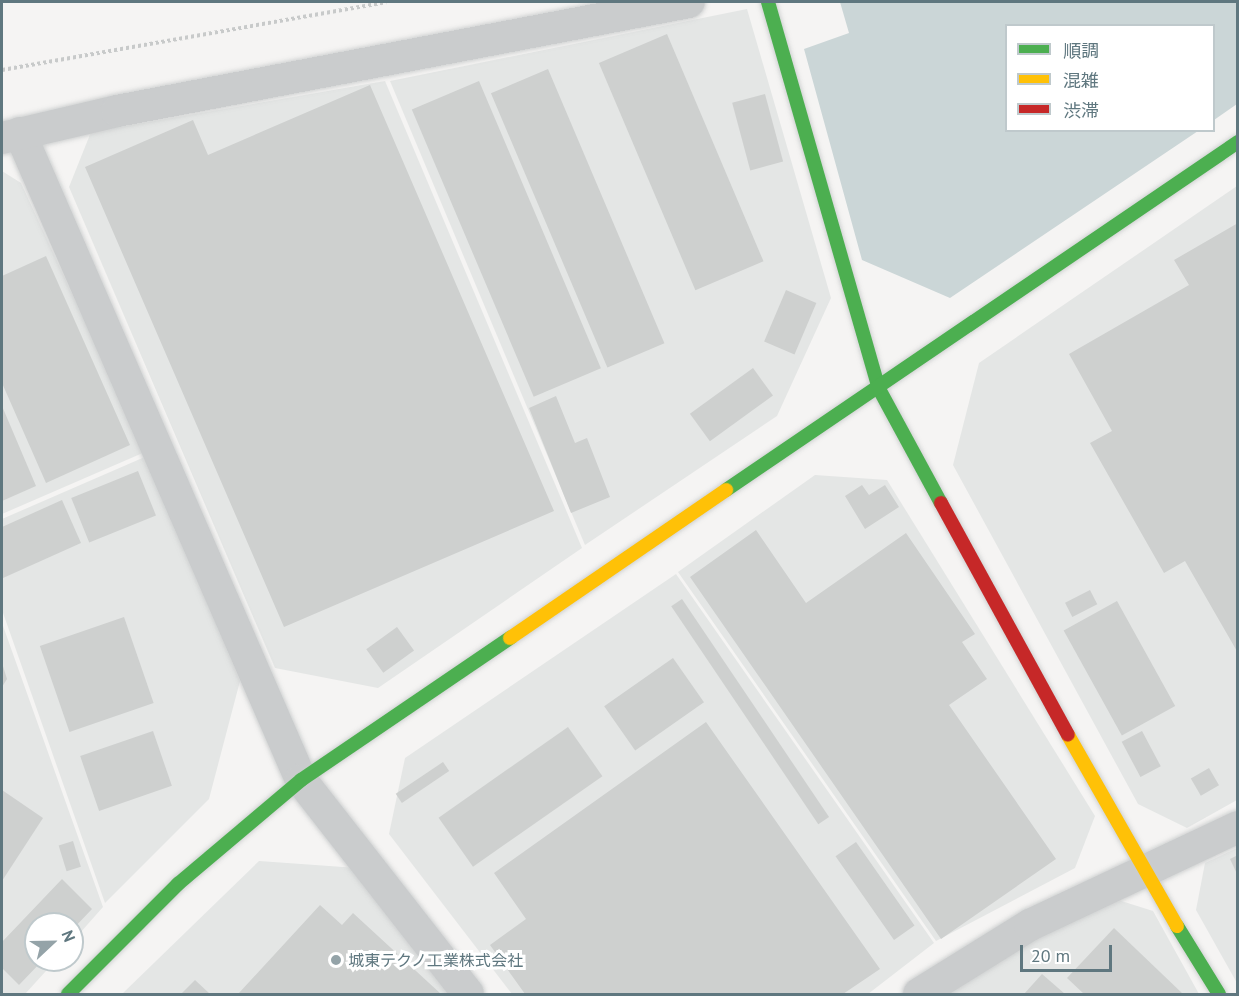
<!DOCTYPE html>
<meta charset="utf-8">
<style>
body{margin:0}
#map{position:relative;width:1239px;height:996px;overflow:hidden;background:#f5f4f3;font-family:"PT Sans","Noto Sans JP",sans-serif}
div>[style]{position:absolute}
.built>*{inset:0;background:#e4e6e5}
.water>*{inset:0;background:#cbd6d7}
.building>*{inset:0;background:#ced0cf;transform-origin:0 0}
.path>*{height:4px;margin-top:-2px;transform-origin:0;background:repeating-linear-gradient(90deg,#c8caca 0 3px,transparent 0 6px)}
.roads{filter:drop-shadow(0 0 2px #d0d2d2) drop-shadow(0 0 2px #d0d2d2)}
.street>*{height:32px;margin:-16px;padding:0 16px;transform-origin:16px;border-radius:16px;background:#cacccd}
.fast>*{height:14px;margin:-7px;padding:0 7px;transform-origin:7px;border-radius:7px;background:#4caf50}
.slow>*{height:14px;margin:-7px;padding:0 7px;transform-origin:7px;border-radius:7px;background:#ffc107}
.jam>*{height:14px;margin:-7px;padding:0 7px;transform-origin:7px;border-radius:7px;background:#c62828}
.dots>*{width:16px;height:16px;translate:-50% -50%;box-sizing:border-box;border:3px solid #fff;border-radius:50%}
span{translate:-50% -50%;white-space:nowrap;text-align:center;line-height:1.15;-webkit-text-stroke:6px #fff;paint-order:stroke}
.poi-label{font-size:16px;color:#5f777f}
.left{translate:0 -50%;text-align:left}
.frame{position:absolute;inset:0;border:3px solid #5f777f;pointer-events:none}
.legend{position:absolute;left:1005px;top:24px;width:210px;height:108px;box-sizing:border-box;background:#fff;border:2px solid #bfc9cc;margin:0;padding:8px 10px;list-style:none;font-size:18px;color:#5f777f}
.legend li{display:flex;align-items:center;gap:12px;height:30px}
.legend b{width:30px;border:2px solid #bfc9cc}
.north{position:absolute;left:24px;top:912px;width:60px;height:60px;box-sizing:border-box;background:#fff;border:2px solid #bfc9cc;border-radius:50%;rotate:68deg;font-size:16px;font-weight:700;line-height:24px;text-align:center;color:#5f777f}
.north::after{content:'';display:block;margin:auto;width:21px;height:27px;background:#94a3a8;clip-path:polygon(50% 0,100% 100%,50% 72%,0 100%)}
.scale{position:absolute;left:1020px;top:945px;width:92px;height:27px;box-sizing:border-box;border:3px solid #5f777f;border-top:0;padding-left:8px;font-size:18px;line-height:21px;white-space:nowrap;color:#5f777f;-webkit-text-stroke:4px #fff;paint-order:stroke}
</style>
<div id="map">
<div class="built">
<div style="clip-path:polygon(747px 9px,831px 298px,777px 416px,585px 545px,390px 81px)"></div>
<div style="clip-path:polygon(385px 81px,582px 548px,378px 688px,275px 668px,69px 187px,91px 132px)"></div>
<div style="clip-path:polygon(2px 171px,21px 183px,145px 452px,2px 514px)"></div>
<div style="clip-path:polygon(1237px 186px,1237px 800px,1187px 828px,1138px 804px,953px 465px,979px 363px)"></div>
<div style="clip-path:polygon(147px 456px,240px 681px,209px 799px,105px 903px,2px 610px,2px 519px)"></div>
<div style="clip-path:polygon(815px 475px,887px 480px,1095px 816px,1075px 868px,936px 941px,678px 572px)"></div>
<div style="clip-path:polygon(676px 574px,934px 943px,868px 994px,512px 994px,389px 834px,405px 758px)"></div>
<div style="clip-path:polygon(2px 623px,103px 907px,72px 942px,72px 924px,36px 924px,36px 960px,56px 960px,25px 994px,2px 994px)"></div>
<div style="clip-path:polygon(1237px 848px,1237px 983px,1196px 910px,1205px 863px)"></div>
<div style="clip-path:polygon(259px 861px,357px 868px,455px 994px,122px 994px)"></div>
<div style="clip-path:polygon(1115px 899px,1153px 911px,1199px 994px,935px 994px,1042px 928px)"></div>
</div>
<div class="water">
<div style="clip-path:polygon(840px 2px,1237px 2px,1237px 104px,1214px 120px,1214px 26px,1006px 26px,1006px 130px,1198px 131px,950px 298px,862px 260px,804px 49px,849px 33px)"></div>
</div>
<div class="building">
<div style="left:667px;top:34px;width:247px;height:74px;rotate:67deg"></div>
<div style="left:548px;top:69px;width:298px;height:62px;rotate:67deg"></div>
<div style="left:479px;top:81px;width:312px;height:73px;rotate:67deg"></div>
<div style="clip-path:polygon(370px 85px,554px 511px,284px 627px,85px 167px,193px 120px,208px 155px)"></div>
<div style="left:765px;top:94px;width:70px;height:34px;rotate:75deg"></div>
<div style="clip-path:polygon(1238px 223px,1238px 653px,1185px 561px,1164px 573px,1090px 443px,1112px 431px,1069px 354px,1189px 285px,1174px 260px)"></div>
<div style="clip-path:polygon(46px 256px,130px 445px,46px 483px,2px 383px,2px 276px)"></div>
<div style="left:786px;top:290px;width:33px;height:56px;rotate:23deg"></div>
<div style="left:753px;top:368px;width:34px;height:78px;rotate:54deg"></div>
<div style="clip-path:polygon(556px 396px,575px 443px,587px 438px,610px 497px,571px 513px,529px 408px)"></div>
<div style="clip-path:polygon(2px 406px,36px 486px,2px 501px)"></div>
<div style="left:138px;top:471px;width:48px;height:72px;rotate:68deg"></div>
<div style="clip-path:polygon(862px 485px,869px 495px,885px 485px,899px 507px,865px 529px,845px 496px)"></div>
<div style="clip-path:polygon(62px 500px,81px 543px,3px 578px,2px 527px)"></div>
<div style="clip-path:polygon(756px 530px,806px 603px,906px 533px,975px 634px,962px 642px,987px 679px,949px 705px,1056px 859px,941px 939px,690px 577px)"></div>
<div style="left:1090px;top:590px;width:16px;height:28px;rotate:63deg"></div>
<div style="left:682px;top:599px;width:263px;height:13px;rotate:56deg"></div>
<div style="left:1117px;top:601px;width:120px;height:61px;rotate:61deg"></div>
<div style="left:124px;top:617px;width:91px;height:89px;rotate:71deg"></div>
<div style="left:397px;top:627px;width:29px;height:38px;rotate:54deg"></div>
<div style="left:673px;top:658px;width:54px;height:84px;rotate:55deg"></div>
<div style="clip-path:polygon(2px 663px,7px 679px,2px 687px)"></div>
<div style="clip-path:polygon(706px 722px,880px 969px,843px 994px,525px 994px,490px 945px,526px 919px,494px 873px)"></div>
<div style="left:568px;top:727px;width:60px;height:158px;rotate:55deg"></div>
<div style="left:153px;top:731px;width:58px;height:77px;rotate:71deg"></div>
<div style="left:1142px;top:731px;width:40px;height:23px;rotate:62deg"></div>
<div style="left:443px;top:762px;width:11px;height:57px;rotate:56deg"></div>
<div style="left:1209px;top:768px;width:20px;height:21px;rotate:60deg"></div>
<div style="clip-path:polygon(2px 790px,43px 818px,2px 881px)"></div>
<div style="left:73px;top:841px;width:27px;height:15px;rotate:73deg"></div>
<div style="left:856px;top:842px;width:102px;height:25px;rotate:55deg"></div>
<div style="clip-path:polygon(1238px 855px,1238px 876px,1230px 859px)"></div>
<div style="clip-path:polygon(62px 879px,92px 909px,72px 930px,72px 924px,36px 924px,36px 960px,43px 960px,19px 985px,2px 968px,2px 942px)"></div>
<div style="clip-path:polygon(320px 905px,342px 925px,353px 913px,441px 994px,238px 994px)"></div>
<div style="clip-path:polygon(1114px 928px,1183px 994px,1084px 994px,1067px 978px)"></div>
<div style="clip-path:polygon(1042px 974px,1065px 994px,1024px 994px)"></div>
<div style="clip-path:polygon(195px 980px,210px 994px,181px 994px)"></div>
</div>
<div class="path">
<div style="left:2px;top:70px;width:390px;rotate:-10deg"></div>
</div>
<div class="roads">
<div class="street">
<div style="left:20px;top:133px;width:705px;rotate:66.52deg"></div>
<div style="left:301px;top:780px;width:271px;rotate:52deg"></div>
<div style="left:2px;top:138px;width:118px;rotate:-13.2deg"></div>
<div style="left:117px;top:111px;width:582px;rotate:-10.79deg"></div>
<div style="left:919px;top:994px;width:131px;rotate:-31.9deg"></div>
<div style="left:1030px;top:925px;width:230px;rotate:-25.2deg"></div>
</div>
<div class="fast">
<div style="left:768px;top:2px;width:403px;rotate:74deg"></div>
<div style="left:879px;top:389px;width:130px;rotate:61.5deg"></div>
<div style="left:726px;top:490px;width:619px;rotate:-34.2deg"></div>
<div style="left:1177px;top:926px;width:80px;rotate:58.3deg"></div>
<div style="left:68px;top:994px;width:156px;rotate:-45deg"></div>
<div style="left:178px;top:884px;width:161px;rotate:-40.2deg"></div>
<div style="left:301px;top:780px;width:253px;rotate:-34.2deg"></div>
</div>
<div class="slow">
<div style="left:510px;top:638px;width:262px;rotate:-34.4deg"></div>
<div style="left:1068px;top:735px;width:220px;rotate:60.3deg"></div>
</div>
<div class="jam">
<div style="left:941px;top:503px;width:264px;rotate:61.3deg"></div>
</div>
</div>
<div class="dots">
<div style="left:336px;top:960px;background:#94a3a8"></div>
</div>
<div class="poi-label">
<span class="left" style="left:348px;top:960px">城東テクノ工業株式会社</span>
</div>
<div class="frame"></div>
<ul class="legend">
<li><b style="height:8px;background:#4caf50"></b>順調</li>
<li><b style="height:8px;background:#ffc107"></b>混雑</li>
<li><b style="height:8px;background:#c62828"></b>渋滞</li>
</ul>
<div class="north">N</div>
<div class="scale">20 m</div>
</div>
